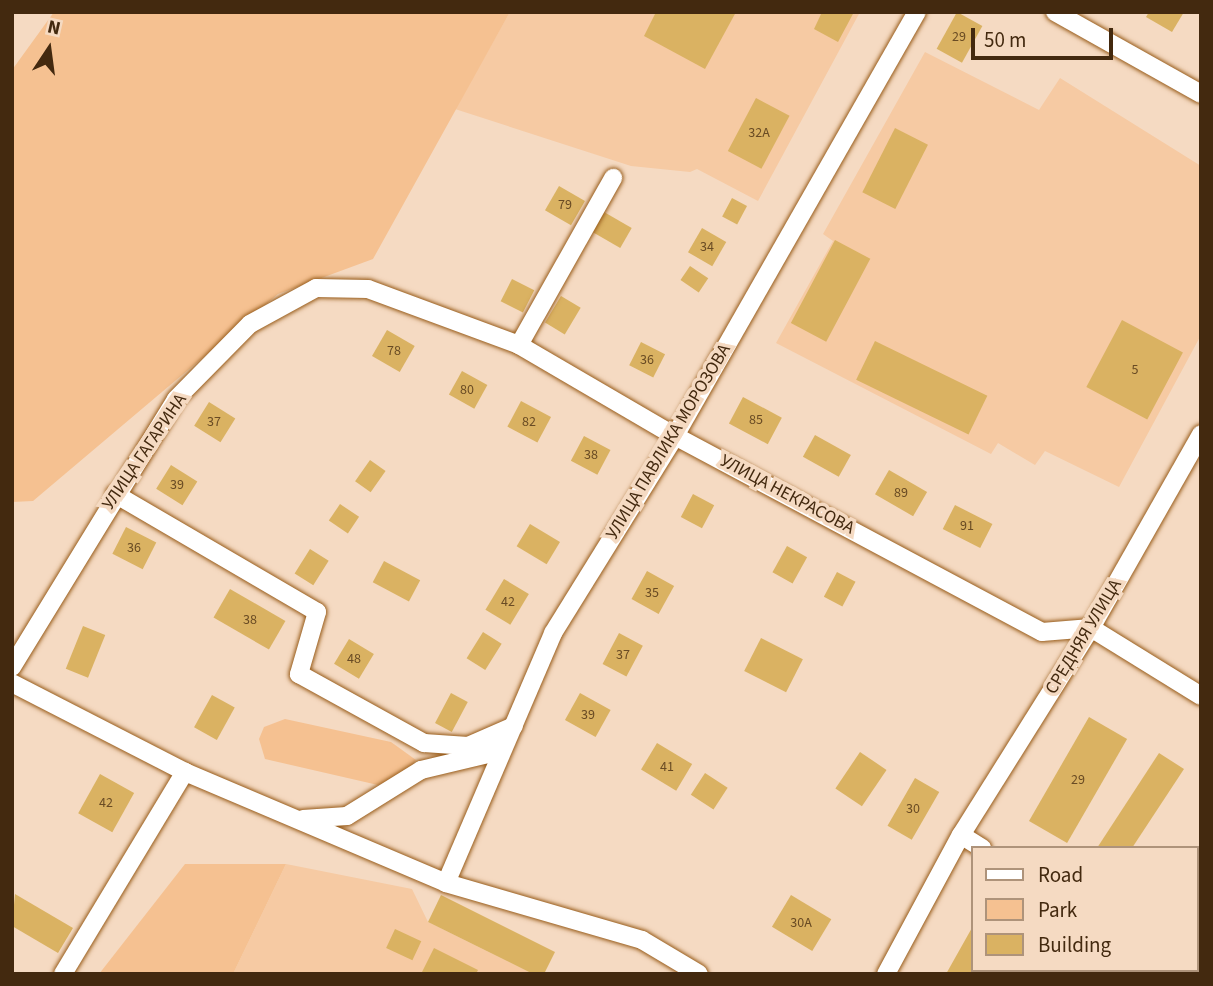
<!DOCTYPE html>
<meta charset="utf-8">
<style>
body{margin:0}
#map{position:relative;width:1213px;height:986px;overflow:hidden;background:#f5dac2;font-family:"Source Sans 3",sans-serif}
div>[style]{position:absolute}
.built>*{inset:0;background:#f6caa3}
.green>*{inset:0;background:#f5c191}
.building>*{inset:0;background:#dab262;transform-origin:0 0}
.roads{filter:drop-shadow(0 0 2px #985c1a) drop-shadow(0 0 2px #985c1a)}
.minor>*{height:18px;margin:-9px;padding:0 9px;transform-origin:9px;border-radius:9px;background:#fff}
span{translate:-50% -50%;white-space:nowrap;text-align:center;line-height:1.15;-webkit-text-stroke:7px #f5dac2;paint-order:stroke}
.number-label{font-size:14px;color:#694b24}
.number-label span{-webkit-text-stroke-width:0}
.street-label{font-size:18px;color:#43290f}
.frame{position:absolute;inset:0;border:14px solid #43290f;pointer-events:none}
.legend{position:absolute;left:971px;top:846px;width:228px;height:126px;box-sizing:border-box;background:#f5dac2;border:2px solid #ae937a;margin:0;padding:9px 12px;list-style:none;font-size:21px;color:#43290f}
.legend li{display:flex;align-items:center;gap:14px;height:35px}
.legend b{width:35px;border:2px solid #ae937a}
.north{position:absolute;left:14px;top:14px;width:70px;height:70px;-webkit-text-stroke:5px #f5dac2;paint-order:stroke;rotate:13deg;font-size:19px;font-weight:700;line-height:28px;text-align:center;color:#43290f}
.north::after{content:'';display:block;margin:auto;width:24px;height:32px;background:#43290f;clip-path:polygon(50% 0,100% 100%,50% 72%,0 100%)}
.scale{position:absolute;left:971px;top:28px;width:142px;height:32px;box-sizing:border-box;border:4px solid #43290f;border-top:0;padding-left:9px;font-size:21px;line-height:24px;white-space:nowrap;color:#43290f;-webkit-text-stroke:5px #f5dac2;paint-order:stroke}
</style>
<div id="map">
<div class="built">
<div style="clip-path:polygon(510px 12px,860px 12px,758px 201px,697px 169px,690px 172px,631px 166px,455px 109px)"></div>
<div style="clip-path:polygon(925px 52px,1039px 110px,1060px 78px,1201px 166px,1201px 335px,1119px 487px,1045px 451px,1035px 465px,998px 443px,991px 454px,776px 343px,833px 241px,823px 234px)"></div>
<div style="clip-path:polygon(286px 864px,412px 889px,428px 922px,533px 974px,233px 974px)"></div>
</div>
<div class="green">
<div style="clip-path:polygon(54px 12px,510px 12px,373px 259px,278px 294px,33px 501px,12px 502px,12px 70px)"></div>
<div style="clip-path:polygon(285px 719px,391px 742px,416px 760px,404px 774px,378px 785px,265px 759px,259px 739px,264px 727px)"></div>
<div style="clip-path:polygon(185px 864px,286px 864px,233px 974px,99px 974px)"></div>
</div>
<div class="building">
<div style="clip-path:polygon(656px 12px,736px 12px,705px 69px,644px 36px)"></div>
<div style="clip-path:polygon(822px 12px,854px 12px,838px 42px,814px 29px)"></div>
<div style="left:957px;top:12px;width:29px;height:42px;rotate:29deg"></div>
<div style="clip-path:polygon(1149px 12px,1184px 12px,1172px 32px,1146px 17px)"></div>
<div style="left:756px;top:98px;width:38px;height:60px;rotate:28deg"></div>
<div style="left:895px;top:128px;width:37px;height:72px;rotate:27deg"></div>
<div style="left:559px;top:186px;width:30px;height:28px;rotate:30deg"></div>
<div style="left:732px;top:198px;width:17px;height:21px;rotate:28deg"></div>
<div style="left:604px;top:212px;width:32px;height:23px;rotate:30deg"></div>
<div style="left:702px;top:228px;width:28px;height:28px;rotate:30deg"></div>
<div style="left:835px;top:240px;width:40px;height:94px;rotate:28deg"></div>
<div style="left:690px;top:266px;width:22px;height:17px;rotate:34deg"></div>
<div style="left:512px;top:279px;width:25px;height:25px;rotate:27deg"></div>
<div style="left:561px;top:296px;width:23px;height:31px;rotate:31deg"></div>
<div style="left:1122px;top:320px;width:69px;height:76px;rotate:28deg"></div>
<div style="left:387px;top:330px;width:32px;height:30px;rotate:30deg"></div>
<div style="left:875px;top:341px;width:125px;height:43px;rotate:26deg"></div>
<div style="left:641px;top:342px;width:27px;height:26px;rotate:27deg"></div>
<div style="left:462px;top:371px;width:29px;height:27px;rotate:29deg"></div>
<div style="left:743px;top:397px;width:44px;height:30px;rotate:28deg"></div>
<div style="left:521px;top:401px;width:34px;height:29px;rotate:28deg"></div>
<div style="left:209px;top:402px;width:31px;height:28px;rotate:32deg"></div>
<div style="left:815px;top:435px;width:41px;height:25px;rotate:29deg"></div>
<div style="left:584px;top:436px;width:30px;height:28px;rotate:28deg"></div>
<div style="left:370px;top:460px;width:19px;height:26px;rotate:35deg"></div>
<div style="left:171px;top:465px;width:31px;height:28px;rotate:32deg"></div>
<div style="left:889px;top:470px;width:44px;height:28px;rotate:30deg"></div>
<div style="left:693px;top:494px;width:24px;height:26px;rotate:28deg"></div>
<div style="left:340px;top:504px;width:23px;height:20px;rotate:34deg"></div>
<div style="left:955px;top:505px;width:42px;height:27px;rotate:27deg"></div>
<div style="left:530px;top:524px;width:35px;height:26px;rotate:31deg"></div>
<div style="left:126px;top:527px;width:34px;height:30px;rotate:27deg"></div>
<div style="left:787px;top:546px;width:23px;height:30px;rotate:29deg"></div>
<div style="left:310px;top:549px;width:22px;height:29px;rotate:32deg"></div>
<div style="left:384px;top:561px;width:41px;height:24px;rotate:28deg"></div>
<div style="left:647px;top:571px;width:31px;height:32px;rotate:29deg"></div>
<div style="left:837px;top:572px;width:21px;height:28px;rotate:28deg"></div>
<div style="left:504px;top:579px;width:29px;height:36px;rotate:31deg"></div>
<div style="left:230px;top:589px;width:64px;height:33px;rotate:30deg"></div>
<div style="left:83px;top:626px;width:24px;height:46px;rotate:22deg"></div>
<div style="left:483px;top:632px;width:22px;height:31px;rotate:32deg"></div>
<div style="left:619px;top:633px;width:27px;height:35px;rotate:28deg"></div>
<div style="left:761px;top:638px;width:47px;height:37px;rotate:27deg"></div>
<div style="left:349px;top:639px;width:29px;height:29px;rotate:31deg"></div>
<div style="left:451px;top:693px;width:19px;height:34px;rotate:28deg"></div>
<div style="left:580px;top:693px;width:35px;height:31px;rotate:29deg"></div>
<div style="left:212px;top:695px;width:26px;height:37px;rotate:29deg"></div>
<div style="left:1089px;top:717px;width:44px;height:120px;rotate:30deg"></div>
<div style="left:657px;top:743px;width:41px;height:31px;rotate:31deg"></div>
<div style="left:860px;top:752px;width:32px;height:44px;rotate:34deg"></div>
<div style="clip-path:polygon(1159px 753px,1184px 769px,1132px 848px,1097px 848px)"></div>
<div style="left:705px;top:773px;width:27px;height:26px;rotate:33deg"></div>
<div style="left:100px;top:774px;width:39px;height:45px;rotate:29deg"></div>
<div style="left:915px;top:778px;width:28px;height:55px;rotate:30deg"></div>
<div style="clip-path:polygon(15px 894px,73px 928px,58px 953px,12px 926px)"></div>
<div style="clip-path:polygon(441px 895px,555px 952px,544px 974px,533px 974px,428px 922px)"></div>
<div style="left:791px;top:895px;width:47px;height:37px;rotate:31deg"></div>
<div style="left:1197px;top:918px;width:4px;height:28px;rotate:27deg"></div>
<div style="clip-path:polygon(973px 926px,973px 970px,995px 970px,946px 974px)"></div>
<div style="left:395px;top:929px;width:29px;height:21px;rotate:25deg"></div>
<div style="clip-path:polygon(434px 948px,478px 970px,476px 974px,421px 974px)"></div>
<div style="clip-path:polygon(1103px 970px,1130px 970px,1101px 974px)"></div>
</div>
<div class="roads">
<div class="minor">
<div style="left:1055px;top:12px;width:167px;rotate:29.3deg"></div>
<div style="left:519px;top:345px;width:192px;rotate:-60.6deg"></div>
<div style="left:115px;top:494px;width:234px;rotate:30.3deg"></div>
<div style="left:317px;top:612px;width:65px;rotate:106.2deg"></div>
<div style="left:299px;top:674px;width:143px;rotate:28.9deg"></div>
<div style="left:424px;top:743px;width:44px;rotate:3.9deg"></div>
<div style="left:468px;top:746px;width:50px;rotate:-23.5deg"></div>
<div style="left:12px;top:667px;width:314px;rotate:-58.5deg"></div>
<div style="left:176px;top:399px;width:105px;rotate:-45.4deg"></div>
<div style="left:250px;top:324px;width:75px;rotate:-28.6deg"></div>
<div style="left:316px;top:288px;width:52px;rotate:1.1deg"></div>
<div style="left:368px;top:289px;width:161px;rotate:20.3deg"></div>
<div style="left:519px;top:345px;width:181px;rotate:30.3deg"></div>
<div style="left:675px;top:436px;width:416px;rotate:28.1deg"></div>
<div style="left:1042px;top:632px;width:49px;rotate:-4.7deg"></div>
<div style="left:1091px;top:628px;width:129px;rotate:31.7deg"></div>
<div style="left:12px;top:683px;width:195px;rotate:27.2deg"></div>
<div style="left:185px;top:772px;width:284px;rotate:23deg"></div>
<div style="left:446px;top:883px;width:204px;rotate:16.2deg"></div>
<div style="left:642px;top:940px;width:66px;rotate:30.8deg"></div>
<div style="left:303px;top:819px;width:44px;rotate:-3.9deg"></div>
<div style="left:347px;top:816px;width:87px;rotate:-31.9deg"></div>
<div style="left:421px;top:770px;width:69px;rotate:-13.4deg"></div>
<div style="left:488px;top:754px;width:28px;rotate:-46deg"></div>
<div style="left:961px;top:835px;width:25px;rotate:32deg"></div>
<div style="left:446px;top:883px;width:272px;rotate:-66.8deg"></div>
<div style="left:553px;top:633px;width:232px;rotate:-58.2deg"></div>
<div style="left:675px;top:436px;width:488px;rotate:-60.3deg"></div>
<div style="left:1189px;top:970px;width:7px;rotate:34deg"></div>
<div style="left:63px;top:974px;width:236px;rotate:-58.9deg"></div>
<div style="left:886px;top:974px;width:158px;rotate:-61.7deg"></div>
<div style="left:961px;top:835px;width:244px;rotate:-57.9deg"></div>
<div style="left:1091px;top:628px;width:223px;rotate:-60.4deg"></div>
</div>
</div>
<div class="number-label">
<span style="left:959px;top:37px">29</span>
<span style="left:759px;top:133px">32А</span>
<span style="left:565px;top:205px">79</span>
<span style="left:707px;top:247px">34</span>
<span style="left:394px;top:351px">78</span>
<span style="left:647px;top:360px">36</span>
<span style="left:1135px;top:370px">5</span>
<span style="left:467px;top:390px">80</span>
<span style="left:756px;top:420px">85</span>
<span style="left:214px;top:422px">37</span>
<span style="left:529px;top:422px">82</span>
<span style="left:591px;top:455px">38</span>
<span style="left:177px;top:485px">39</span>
<span style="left:901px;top:493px">89</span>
<span style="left:967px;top:526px">91</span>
<span style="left:134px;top:548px">36</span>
<span style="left:652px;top:593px">35</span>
<span style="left:508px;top:602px">42</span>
<span style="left:250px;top:620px">38</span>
<span style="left:623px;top:655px">37</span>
<span style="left:354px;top:659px">48</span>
<span style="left:588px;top:715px">39</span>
<span style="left:667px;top:767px">41</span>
<span style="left:1078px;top:780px">29</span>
<span style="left:106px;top:803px">42</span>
<span style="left:913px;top:809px">30</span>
<span style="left:801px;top:923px">30А</span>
</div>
<div class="street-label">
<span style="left:669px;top:442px;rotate:-59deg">УЛИЦА ПАВЛИКА МОРОЗОВА</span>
<span style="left:145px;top:452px;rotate:-56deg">УЛИЦА ГАГАРИНА</span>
<span style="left:787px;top:495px;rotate:28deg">УЛИЦА НЕКРАСОВА</span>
<span style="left:1084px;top:637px;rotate:-59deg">СРЕДНЯЯ УЛИЦА</span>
</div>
<div class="frame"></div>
<ul class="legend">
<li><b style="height:9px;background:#fff"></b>Road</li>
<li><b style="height:19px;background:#f5c191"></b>Park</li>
<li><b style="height:19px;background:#dab262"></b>Building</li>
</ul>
<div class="north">N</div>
<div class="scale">50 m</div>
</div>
